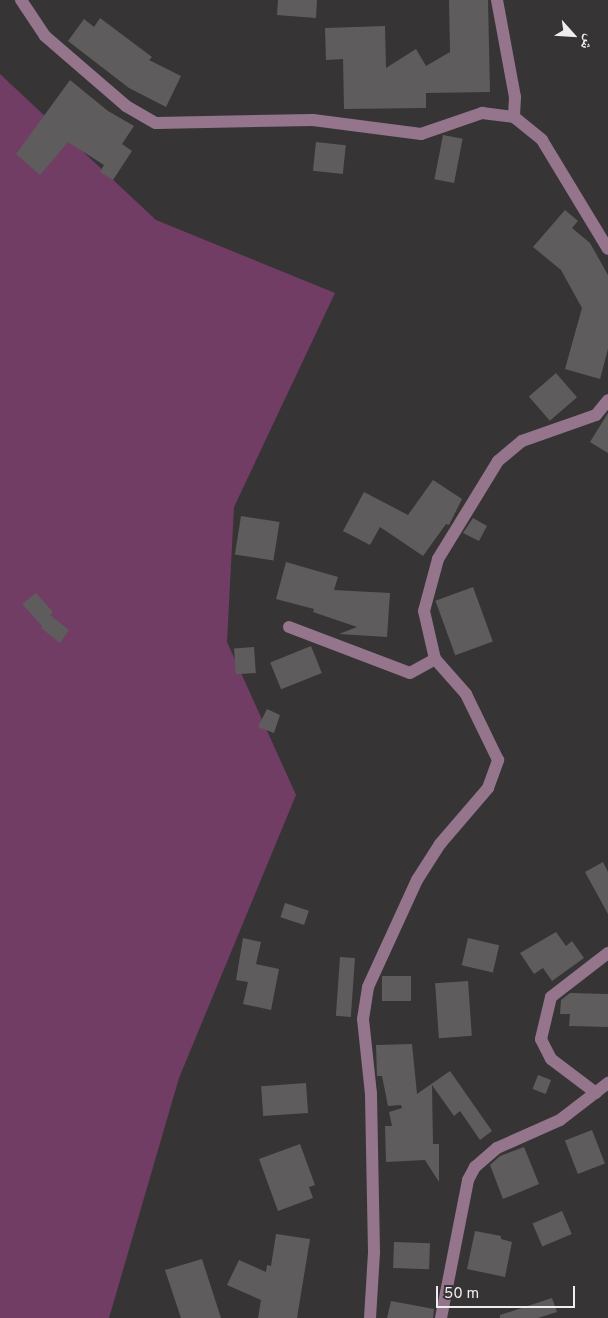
<!DOCTYPE html>
<meta charset="utf-8">
<style>
body{margin:0}
#map{position:relative;width:608px;height:1318px;overflow:hidden;background:#373436;font-family:Overpass,"Noto Naskh Arabic",sans-serif}
div>[style]{position:absolute}
.green>*{inset:0;background:#713d64}
.building>*{inset:0;background:#5f5c5e;transform-origin:0 0}
.minor>*{height:12px;margin:-6px;padding:0 6px;transform-origin:6px;border-radius:6px;background:#95758c}
span{translate:-50% -50%;white-space:nowrap;text-align:center;line-height:1.15;-webkit-text-stroke:4px #373436;paint-order:stroke}
.north{position:absolute;left:548px;top:10px;width:50px;height:50px;-webkit-text-stroke:4px #373436;paint-order:stroke;rotate:116deg;font-size:14px;font-weight:700;line-height:20px;text-align:center;color:#efedee}
.north::after{content:'';display:block;margin:auto;width:18px;height:22px;background:#efedee;clip-path:polygon(50% 0,100% 100%,50% 72%,0 100%)}
.scale{position:absolute;left:436px;top:1286px;width:139px;height:22px;box-sizing:border-box;border:2px solid #efedee;border-top:0;padding-left:6px;font-size:15px;line-height:18px;white-space:nowrap;color:#efedee;-webkit-text-stroke:4px #373436;paint-order:stroke}
</style>
<div id="map">
<div class="green">
<div style="clip-path:polygon(0 74px,156px 220px,335px 293px,234px 507px,227px 642px,296px 795px,179px 1078px,109px 1318px,0 1318px)"></div>
</div>
<div class="building">
<div style="clip-path:polygon(278px 0,317px 0,316px 18px,277px 15px)"></div>
<div style="clip-path:polygon(449px 0,488px 0,490px 92px,426px 93px,426px 108px,344px 109px,343px 59px,326px 60px,325px 28px,385px 26px,386px 68px,416px 49px,426px 66px,450px 52px)"></div>
<div style="clip-path:polygon(100px 18px,152px 57px,149px 60px,181px 76px,166px 107px,129px 88px,68px 41px,84px 19px,94px 27px)"></div>
<div style="clip-path:polygon(70px 80px,108px 111px,134px 126px,122px 144px,132px 151px,113px 180px,100px 172px,104px 165px,68px 142px,40px 175px,16px 154px)"></div>
<div style="left:443px;top:135px;width:20px;height:45px;rotate:11deg"></div>
<div style="left:316px;top:142px;width:30px;height:29px;rotate:6deg"></div>
<div style="clip-path:polygon(565px 210px,578px 221px,572px 228px,590px 243px,608px 275px,608px 349px,600px 379px,565px 369px,582px 308px,561px 270px,533px 247px)"></div>
<div style="left:556px;top:373px;width:32px;height:36px;rotate:49deg"></div>
<div style="clip-path:polygon(608px 413px,608px 453px,590px 442px)"></div>
<div style="clip-path:polygon(433px 480px,462px 499px,449px 525px,446px 524px,423px 556px,380px 527px,370px 545px,343px 531px,364px 492px,408px 515px)"></div>
<div style="left:241px;top:516px;width:39px;height:39px;rotate:9deg"></div>
<div style="clip-path:polygon(473px 518px,487px 526px,479px 541px,463px 533px)"></div>
<div style="clip-path:polygon(286px 562px,338px 577px,334px 590px,390px 593px,387px 637px,339px 634px,357px 627px,313px 612px,314px 609px,276px 599px)"></div>
<div style="left:473px;top:587px;width:58px;height:40px;rotate:70deg"></div>
<div style="clip-path:polygon(36px 593px,53px 612px,50px 615px,69px 630px,60px 643px,41px 628px,42px 626px,22px 604px)"></div>
<div style="left:311px;top:646px;width:29px;height:44px;rotate:68deg"></div>
<div style="left:254px;top:647px;width:26px;height:20px;rotate:86deg"></div>
<div style="clip-path:polygon(267px 709px,280px 715px,274px 733px,258px 727px)"></div>
<div style="clip-path:polygon(603px 862px,608px 872px,608px 914px,585px 872px)"></div>
<div style="left:285px;top:903px;width:25px;height:15px;rotate:18deg"></div>
<div style="clip-path:polygon(556px 932px,566px 946px,572px 941px,584px 958px,552px 981px,543px 968px,534px 974px,520px 953px)"></div>
<div style="clip-path:polygon(243px 938px,261px 942px,256px 964px,279px 969px,271px 1010px,243px 1004px,248px 982px,236px 980px)"></div>
<div style="left:468px;top:938px;width:32px;height:28px;rotate:13deg"></div>
<div style="left:340px;top:957px;width:15px;height:59px;rotate:4deg"></div>
<div style="left:382px;top:976px;width:29px;height:25px"></div>
<div style="left:468px;top:981px;width:55px;height:33px;rotate:86deg"></div>
<div style="clip-path:polygon(570px 993px,608px 994px,608px 1027px,569px 1026px,570px 1014px,560px 1014px,561px 1000px)"></div>
<div style="clip-path:polygon(412px 1044px,417px 1094px,450px 1071px,492px 1131px,480px 1140px,460px 1111px,454px 1116px,432px 1085px,433px 1144px,439px 1144px,439px 1182px,425px 1160px,386px 1162px,385px 1126px,392px 1126px,389px 1112px,402px 1108px,401px 1105px,388px 1106px,382px 1076px,377px 1076px,376px 1045px)"></div>
<div style="left:538px;top:1075px;width:14px;height:15px;rotate:21deg"></div>
<div style="left:306px;top:1083px;width:30px;height:45px;rotate:86deg"></div>
<div style="left:592px;top:1130px;width:36px;height:29px;rotate:69deg"></div>
<div style="clip-path:polygon(300px 1144px,315px 1185px,309px 1187px,313px 1198px,278px 1211px,259px 1159px)"></div>
<div style="clip-path:polygon(524px 1147px,539px 1184px,503px 1199px,490px 1165px,500px 1156px)"></div>
<div style="left:562px;top:1211px;width:25px;height:32px;rotate:67deg"></div>
<div style="clip-path:polygon(475px 1231px,501px 1236px,501px 1239px,512px 1242px,505px 1277px,467px 1269px)"></div>
<div style="clip-path:polygon(276px 1234px,310px 1239px,297px 1318px,258px 1318px,261px 1300px,227px 1285px,239px 1260px,266px 1272px,267px 1265px,271px 1266px)"></div>
<div style="left:394px;top:1242px;width:36px;height:26px;rotate:2deg"></div>
<div style="clip-path:polygon(202px 1259px,221px 1318px,181px 1318px,165px 1270px)"></div>
<div style="clip-path:polygon(552px 1298px,557px 1312px,538px 1318px,500px 1318px,500px 1315px)"></div>
<div style="clip-path:polygon(391px 1301px,434px 1309px,433px 1318px,387px 1318px)"></div>
</div>
<div class="minor">
<div style="left:21px;top:0;width:43px;rotate:56.3deg"></div>
<div style="left:45px;top:36px;width:107px;rotate:40.8deg"></div>
<div style="left:126px;top:106px;width:34px;rotate:30deg"></div>
<div style="left:156px;top:123px;width:157px;rotate:-1.1deg"></div>
<div style="left:313px;top:120px;width:109px;rotate:7.4deg"></div>
<div style="left:421px;top:134px;width:65px;rotate:-19deg"></div>
<div style="left:482px;top:113px;width:32px;rotate:7deg"></div>
<div style="left:514px;top:117px;width:36px;rotate:39deg"></div>
<div style="left:542px;top:140px;width:127px;rotate:58.8deg"></div>
<div style="left:497px;top:0;width:99px;rotate:79.5deg"></div>
<div style="left:515px;top:97px;width:20px;rotate:93deg"></div>
<div style="left:289px;top:627px;width:129px;rotate:20.8deg"></div>
<div style="left:410px;top:673px;width:29px;rotate:-29deg"></div>
<div style="left:596px;top:1093px;width:56px;rotate:-142.9deg"></div>
<div style="left:551px;top:1059px;width:22px;rotate:-117deg"></div>
<div style="left:541px;top:1039px;width:43px;rotate:-76.6deg"></div>
<div style="left:551px;top:997px;width:72px;rotate:-37.7deg"></div>
<div style="left:370px;top:1318px;width:66px;rotate:-86.5deg"></div>
<div style="left:374px;top:1252px;width:158px;rotate:-91.1deg"></div>
<div style="left:371px;top:1094px;width:75px;rotate:-96.1deg"></div>
<div style="left:363px;top:1019px;width:32px;rotate:-81deg"></div>
<div style="left:368px;top:987px;width:118px;rotate:-65.4deg"></div>
<div style="left:417px;top:880px;width:43px;rotate:-57.4deg"></div>
<div style="left:440px;top:844px;width:74px;rotate:-49.4deg"></div>
<div style="left:488px;top:788px;width:30px;rotate:-70deg"></div>
<div style="left:498px;top:760px;width:73px;rotate:-115.9deg"></div>
<div style="left:466px;top:694px;width:47px;rotate:-131.5deg"></div>
<div style="left:435px;top:659px;width:49px;rotate:-102.9deg"></div>
<div style="left:424px;top:611px;width:54px;rotate:-74.9deg"></div>
<div style="left:438px;top:559px;width:115px;rotate:-58.5deg"></div>
<div style="left:498px;top:461px;width:31px;rotate:-40deg"></div>
<div style="left:522px;top:441px;width:78px;rotate:-19.4deg"></div>
<div style="left:596px;top:415px;width:19px;rotate:-51deg"></div>
<div style="left:441px;top:1318px;width:141px;rotate:-78.9deg"></div>
<div style="left:468px;top:1180px;width:15px;rotate:-62deg"></div>
<div style="left:475px;top:1167px;width:29px;rotate:-41deg"></div>
<div style="left:497px;top:1148px;width:69px;rotate:-24deg"></div>
<div style="left:560px;top:1120px;width:61px;rotate:-37.6deg"></div>
</div>
<div class="north">ش</div>
<div class="scale">50 m</div>
</div>
